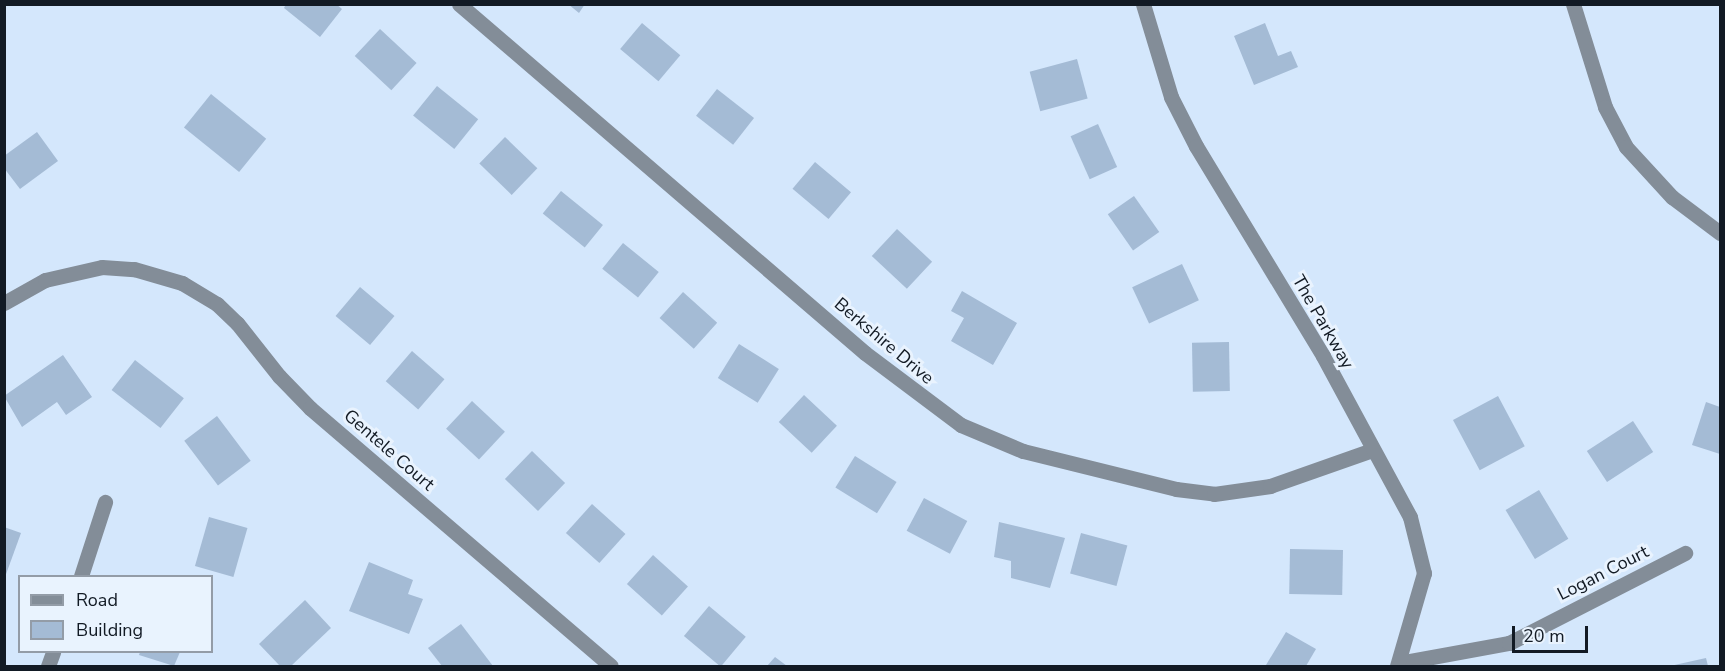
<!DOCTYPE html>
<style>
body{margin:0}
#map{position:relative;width:1725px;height:671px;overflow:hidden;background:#d4e7fc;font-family:"Nunito Sans",sans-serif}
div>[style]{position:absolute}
.building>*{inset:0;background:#a4bbd5;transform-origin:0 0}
.minor>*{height:15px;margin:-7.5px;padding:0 7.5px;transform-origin:7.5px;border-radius:7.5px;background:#838d98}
.tertiary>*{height:15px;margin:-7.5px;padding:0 7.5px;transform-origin:7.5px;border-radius:7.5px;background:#838d98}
span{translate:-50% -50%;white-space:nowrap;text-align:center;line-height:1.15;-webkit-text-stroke:6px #e9f3fe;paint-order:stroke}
.street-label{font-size:18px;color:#121a24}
.frame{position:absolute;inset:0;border:6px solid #121a24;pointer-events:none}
.legend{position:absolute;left:18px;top:575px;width:195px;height:78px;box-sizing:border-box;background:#e9f3fe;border:2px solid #939ca7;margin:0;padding:8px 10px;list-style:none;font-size:18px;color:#121a24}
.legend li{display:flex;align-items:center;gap:12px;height:30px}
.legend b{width:30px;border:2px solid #939ca7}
.scale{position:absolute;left:1512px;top:626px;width:76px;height:27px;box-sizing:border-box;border:3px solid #121a24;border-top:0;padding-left:8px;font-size:18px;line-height:21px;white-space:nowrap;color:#121a24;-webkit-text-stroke:4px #e9f3fe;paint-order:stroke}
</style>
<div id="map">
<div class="building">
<div style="clip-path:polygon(286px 4px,336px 4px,342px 9px,320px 37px,284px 8px)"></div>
<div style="clip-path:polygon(568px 4px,585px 4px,579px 13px)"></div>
<div style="left:642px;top:23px;width:50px;height:34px;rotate:40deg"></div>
<div style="clip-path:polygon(1265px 23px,1278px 56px,1291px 51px,1298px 67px,1254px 85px,1234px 36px)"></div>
<div style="left:380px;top:29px;width:50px;height:37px;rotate:43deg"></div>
<div style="left:1077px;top:59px;width:41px;height:49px;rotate:75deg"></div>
<div style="left:437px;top:86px;width:53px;height:38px;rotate:39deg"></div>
<div style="left:717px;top:89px;width:47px;height:34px;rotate:38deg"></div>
<div style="left:211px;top:94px;width:71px;height:43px;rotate:39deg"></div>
<div style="left:1098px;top:124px;width:47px;height:30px;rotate:66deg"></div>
<div style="clip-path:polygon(37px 132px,58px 161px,20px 189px,4px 168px,4px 156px)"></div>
<div style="left:505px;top:137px;width:45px;height:37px;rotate:44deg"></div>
<div style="left:815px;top:162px;width:47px;height:35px;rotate:40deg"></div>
<div style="left:561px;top:191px;width:54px;height:29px;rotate:39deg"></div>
<div style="left:1134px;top:196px;width:44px;height:32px;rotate:55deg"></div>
<div style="left:897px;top:229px;width:48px;height:37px;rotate:43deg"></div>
<div style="left:623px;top:243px;width:46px;height:33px;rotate:39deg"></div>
<div style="left:1182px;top:264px;width:40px;height:55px;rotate:65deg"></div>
<div style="left:360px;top:287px;width:45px;height:38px;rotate:40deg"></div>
<div style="clip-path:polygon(962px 291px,1017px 323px,993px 365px,951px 341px,964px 318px,951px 311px)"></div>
<div style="left:683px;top:292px;width:46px;height:35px;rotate:42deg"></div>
<div style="left:1229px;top:342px;width:49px;height:37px;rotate:89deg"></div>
<div style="left:739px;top:344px;width:47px;height:40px;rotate:32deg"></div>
<div style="left:412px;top:351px;width:43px;height:40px;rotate:41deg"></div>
<div style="clip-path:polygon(63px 355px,92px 397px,66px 415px,57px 402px,22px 427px,4px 396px)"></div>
<div style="left:135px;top:360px;width:62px;height:38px;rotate:38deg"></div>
<div style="left:804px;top:395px;width:45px;height:37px;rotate:43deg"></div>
<div style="left:1498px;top:396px;width:57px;height:51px;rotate:62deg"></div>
<div style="left:472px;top:401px;width:45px;height:38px;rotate:43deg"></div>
<div style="clip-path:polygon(1706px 402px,1720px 407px,1720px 454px,1692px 445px)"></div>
<div style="left:217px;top:416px;width:56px;height:41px;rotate:53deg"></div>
<div style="left:1633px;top:421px;width:37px;height:55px;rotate:57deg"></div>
<div style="left:532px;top:451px;width:46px;height:39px;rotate:44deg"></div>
<div style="left:855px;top:456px;width:49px;height:37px;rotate:32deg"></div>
<div style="left:1539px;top:490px;width:57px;height:39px;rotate:59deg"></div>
<div style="left:924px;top:498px;width:49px;height:37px;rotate:28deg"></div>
<div style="left:592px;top:504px;width:45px;height:39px;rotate:42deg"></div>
<div style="left:209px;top:517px;width:40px;height:51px;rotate:16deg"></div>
<div style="clip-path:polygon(999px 522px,1065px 538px,1050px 588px,1011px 578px,1011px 561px,994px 557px)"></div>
<div style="clip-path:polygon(4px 527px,21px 533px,5px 577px,4px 577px)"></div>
<div style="left:1081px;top:533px;width:48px;height:42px;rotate:15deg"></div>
<div style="left:1290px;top:549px;width:53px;height:45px;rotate:1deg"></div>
<div style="left:653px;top:555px;width:47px;height:39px;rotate:42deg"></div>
<div style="clip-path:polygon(369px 562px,413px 580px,408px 594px,423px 599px,409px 634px,349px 611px)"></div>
<div style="clip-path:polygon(305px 600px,331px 628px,291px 666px,280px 666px,259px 644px)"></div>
<div style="left:709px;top:606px;width:48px;height:39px;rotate:40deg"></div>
<div style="clip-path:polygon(461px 624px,493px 666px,442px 666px,428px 648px)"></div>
<div style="clip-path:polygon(1286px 632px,1316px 649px,1306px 666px,1266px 665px)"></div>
<div style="clip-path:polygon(140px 652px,180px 652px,174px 666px,139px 655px)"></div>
<div style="clip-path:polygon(775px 657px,787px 666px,767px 666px)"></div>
<div style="clip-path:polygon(1706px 658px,1708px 666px,1670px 666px)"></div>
</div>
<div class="minor">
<div style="left:459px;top:4px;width:535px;rotate:40.68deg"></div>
<div style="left:865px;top:353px;width:120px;rotate:36.9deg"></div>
<div style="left:961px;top:425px;width:67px;rotate:22.8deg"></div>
<div style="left:1023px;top:451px;width:158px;rotate:13.9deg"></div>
<div style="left:1176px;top:489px;width:38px;rotate:7deg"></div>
<div style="left:1214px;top:494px;width:57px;rotate:-8.1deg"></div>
<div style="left:1270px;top:486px;width:108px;rotate:-19.4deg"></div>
<div style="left:1573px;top:4px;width:108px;rotate:72.7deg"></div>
<div style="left:1605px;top:107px;width:45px;rotate:62.3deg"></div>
<div style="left:1626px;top:147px;width:68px;rotate:47.4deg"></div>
<div style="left:1672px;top:197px;width:60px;rotate:36.9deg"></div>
<div style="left:81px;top:576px;width:78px;rotate:-72deg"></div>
<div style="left:1399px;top:663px;width:112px;rotate:-10.3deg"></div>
<div style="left:1509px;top:643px;width:198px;rotate:-27.1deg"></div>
<div style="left:48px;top:666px;width:15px;rotate:-70deg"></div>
</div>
<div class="tertiary">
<div style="left:1143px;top:4px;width:97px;rotate:73.2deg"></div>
<div style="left:1171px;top:97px;width:55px;rotate:63deg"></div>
<div style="left:1196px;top:146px;width:245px;rotate:58.8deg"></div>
<div style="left:1323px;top:356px;width:183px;rotate:61.6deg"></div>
<div style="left:1410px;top:517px;width:58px;rotate:76deg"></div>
<div style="left:1424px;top:573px;width:97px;rotate:106.2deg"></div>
<div style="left:4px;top:303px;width:47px;rotate:-29.3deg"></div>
<div style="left:45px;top:280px;width:58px;rotate:-12.8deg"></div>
<div style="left:102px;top:267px;width:32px;rotate:4deg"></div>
<div style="left:134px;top:269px;width:50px;rotate:16.3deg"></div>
<div style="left:182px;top:283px;width:41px;rotate:31deg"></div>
<div style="left:217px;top:304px;width:28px;rotate:44deg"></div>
<div style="left:237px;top:323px;width:68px;rotate:51.6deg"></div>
<div style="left:279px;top:376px;width:45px;rotate:45.9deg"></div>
<div style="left:310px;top:408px;width:396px;rotate:40.6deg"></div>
</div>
<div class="street-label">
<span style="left:1323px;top:322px;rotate:60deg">The Parkway</span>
<span style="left:884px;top:341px;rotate:40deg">Berkshire Drive</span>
<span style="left:389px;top:450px;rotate:41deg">Gentele Court</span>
<span style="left:1603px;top:573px;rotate:-27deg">Logan Court</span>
</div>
<div class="frame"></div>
<ul class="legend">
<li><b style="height:8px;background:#838d98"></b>Road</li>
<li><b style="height:16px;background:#a4bbd5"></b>Building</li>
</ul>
<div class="scale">20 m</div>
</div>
